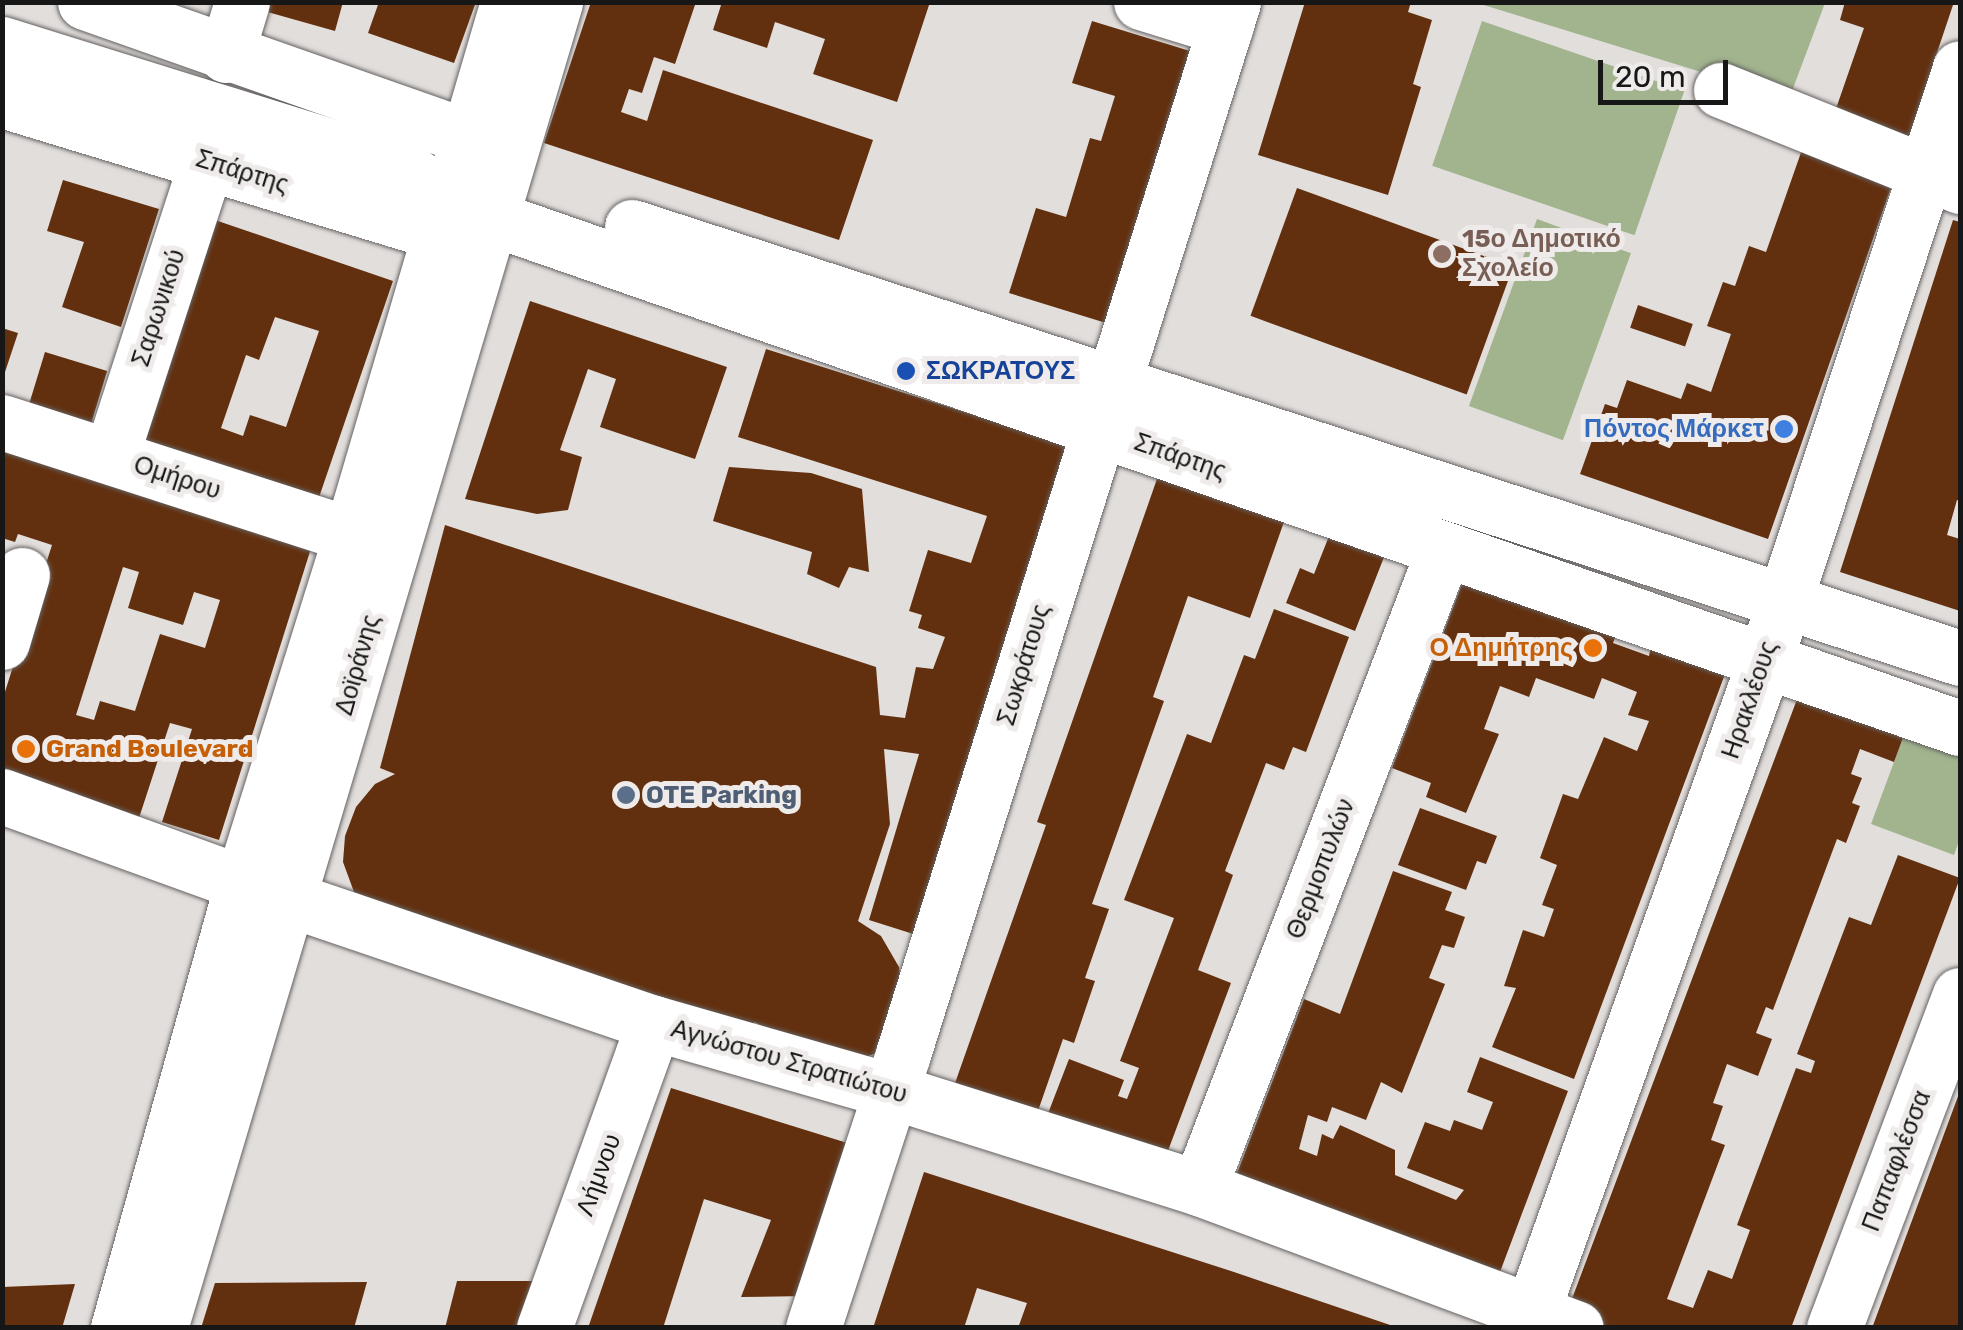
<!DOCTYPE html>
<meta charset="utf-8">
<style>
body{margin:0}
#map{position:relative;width:1963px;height:1330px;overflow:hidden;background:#e2dedc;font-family:Rubik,sans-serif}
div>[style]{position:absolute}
.green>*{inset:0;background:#a1b48e;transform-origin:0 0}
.building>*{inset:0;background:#63300f;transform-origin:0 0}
.roads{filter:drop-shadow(0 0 2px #656261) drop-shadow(0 0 2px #656261)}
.minor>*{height:55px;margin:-27.5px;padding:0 27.5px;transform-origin:27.5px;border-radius:27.5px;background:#fff}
.dots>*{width:28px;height:28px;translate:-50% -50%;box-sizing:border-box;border:5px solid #efebea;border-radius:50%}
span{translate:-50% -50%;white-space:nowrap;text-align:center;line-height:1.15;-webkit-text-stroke:10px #efebea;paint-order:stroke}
.street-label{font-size:25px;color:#181717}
.education-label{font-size:25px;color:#785e54;font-weight:700}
.left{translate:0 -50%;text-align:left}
.transit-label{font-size:25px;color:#164399;font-weight:700}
.shop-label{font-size:25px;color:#366cbe;font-weight:700}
.right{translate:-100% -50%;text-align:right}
.food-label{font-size:25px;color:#c56008;font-weight:700}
.service-label{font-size:25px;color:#4e5e75;font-weight:700}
.frame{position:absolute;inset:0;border:5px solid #181717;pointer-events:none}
.scale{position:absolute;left:1598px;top:60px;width:130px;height:45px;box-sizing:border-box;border:5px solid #181717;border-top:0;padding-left:12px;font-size:30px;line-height:35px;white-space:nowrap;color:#181717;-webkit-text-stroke:8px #efebea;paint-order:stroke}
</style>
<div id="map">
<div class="green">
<div style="clip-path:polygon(1477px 3px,1825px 3px,1789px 99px)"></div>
<div style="left:1482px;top:21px;width:214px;height:153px;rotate:19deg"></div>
<div style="left:1537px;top:219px;width:100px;height:199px;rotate:20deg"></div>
<div style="clip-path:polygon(1907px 727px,1960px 747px,1960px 838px,1954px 855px,1871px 824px)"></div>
</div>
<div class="building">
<div style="clip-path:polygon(267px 2px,343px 2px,335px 31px,264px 11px)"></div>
<div style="clip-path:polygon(379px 2px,476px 2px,454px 63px,368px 33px)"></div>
<div style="clip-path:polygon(591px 2px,696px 2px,675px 64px,654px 57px,642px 93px,629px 89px,621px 112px,647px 121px,663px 70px,873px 140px,839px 240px,544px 143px)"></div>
<div style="clip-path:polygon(722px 2px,930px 2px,897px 102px,813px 74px,825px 39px,775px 22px,767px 48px,713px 30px)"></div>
<div style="clip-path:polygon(1305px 2px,1411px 2px,1408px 12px,1432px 20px,1413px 84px,1421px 87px,1388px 195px,1258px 155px)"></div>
<div style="clip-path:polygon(1845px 2px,1954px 2px,1903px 154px,1831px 123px,1864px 28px,1840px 20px)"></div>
<div style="clip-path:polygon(1092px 21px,1203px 55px,1119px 327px,1009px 293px,1036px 208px,1066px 217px,1090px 138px,1101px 141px,1115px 96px,1072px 83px)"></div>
<div style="clip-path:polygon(1804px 144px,1895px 176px,1768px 539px,1580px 474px,1605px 404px,1617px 408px,1627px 380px,1681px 399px,1687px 383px,1711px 392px,1731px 334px,1707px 326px,1723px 282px,1735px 286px,1749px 246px,1766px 252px)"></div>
<div style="clip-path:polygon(63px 180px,159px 209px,121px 327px,62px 307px,84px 242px,47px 231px)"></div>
<div style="left:1297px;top:188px;width:230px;height:136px;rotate:20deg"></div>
<div style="clip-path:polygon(evenodd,215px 220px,393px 281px,315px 509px,137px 449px,215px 220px,275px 317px,319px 331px,286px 427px,250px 415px,243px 436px,221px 428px,246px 355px,259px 360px,275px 317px)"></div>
<div style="clip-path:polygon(1953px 220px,1960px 222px,1960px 501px,1957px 500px,1947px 535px,1960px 539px,1960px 611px,1840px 572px)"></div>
<div style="clip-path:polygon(530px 301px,727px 367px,695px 459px,600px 427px,616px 379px,588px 369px,560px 450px,582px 457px,568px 510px,537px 514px,465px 499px)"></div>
<div style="left:1638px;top:305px;width:58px;height:24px;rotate:19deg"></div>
<div style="clip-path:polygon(2px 328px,18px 333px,3px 378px,2px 377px)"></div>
<div style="clip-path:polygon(766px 349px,1087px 451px,926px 938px,869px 920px,919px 754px,884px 749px,890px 824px,858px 921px,881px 936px,899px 967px,904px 1006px,879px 1052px,847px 1064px,754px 1022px,746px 1041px,354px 892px,343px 862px,345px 836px,356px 807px,375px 784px,395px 774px,380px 768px,445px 525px,876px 667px,880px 715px,905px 718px,916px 667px,933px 669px,945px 637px,918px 628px,922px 615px,909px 611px,928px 550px,971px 563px,987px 516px,738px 437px)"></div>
<div style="left:45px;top:352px;width:65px;height:60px;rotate:17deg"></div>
<div style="clip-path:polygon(evenodd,2px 445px,313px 542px,219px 840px,162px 822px,192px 729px,170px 723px,139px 818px,2px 775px,2px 701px,52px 545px,18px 534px,15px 542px,2px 538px,2px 445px,123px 567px,139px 572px,128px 608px,183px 625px,194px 592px,220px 600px,205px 648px,160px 634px,135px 711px,100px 701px,94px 720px,76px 715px,123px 567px)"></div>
<div style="clip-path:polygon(729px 467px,811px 473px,862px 489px,869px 572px,849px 567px,839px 588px,807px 574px,812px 552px,713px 521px)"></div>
<div style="clip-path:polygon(1158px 476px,1285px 519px,1250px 618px,1188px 596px,1153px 697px,1164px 701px,1092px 904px,1109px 909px,1085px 978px,1095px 981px,1074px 1043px,1063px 1039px,1031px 1131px,948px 1103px,1046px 825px,1037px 822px)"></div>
<div style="clip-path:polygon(1333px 526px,1388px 547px,1355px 631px,1286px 603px,1300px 568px,1314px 574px)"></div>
<div style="clip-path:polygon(1467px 571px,1618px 630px,1613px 643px,1649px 656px,1653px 636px,1728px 666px,1574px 1079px,1492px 1047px,1516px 988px,1504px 986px,1523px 930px,1544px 937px,1554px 909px,1542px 905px,1557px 865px,1540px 858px,1563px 794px,1578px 799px,1604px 737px,1637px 751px,1649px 721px,1628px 715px,1637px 692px,1602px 678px,1594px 699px,1536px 678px,1529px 697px,1500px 686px,1484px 729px,1499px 734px,1466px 813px,1426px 797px,1431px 783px,1392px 768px)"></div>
<div style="clip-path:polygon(1274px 609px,1349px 637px,1306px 752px,1293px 747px,1284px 770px,1266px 763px,1225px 871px,1233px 875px,1198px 970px,1231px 983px,1160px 1172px,1042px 1129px,1069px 1059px,1124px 1080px,1118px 1096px,1127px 1099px,1139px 1068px,1120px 1061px,1174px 918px,1124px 900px,1187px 734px,1211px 743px,1244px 655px,1255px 659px)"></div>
<div style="clip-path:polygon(1805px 678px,1907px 727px,1894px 762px,1860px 749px,1851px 774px,1862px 778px,1852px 803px,1860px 806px,1846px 843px,1837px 839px,1773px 1010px,1766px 1007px,1756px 1033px,1772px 1039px,1758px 1076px,1727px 1064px,1713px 1103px,1723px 1106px,1711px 1140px,1725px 1145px,1667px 1299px,1693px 1308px,1708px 1270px,1732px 1279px,1750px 1230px,1737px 1225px,1796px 1068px,1811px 1073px,1815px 1061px,1797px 1054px,1849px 917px,1871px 925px,1898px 855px,1960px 878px,1791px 1328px,1609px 1328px,1567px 1312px)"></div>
<div style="clip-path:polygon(1420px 808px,1497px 836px,1486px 864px,1477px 861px,1466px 890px,1398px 865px)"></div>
<div style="clip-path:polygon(1393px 871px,1452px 892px,1445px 910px,1465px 917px,1454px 948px,1442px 945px,1429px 978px,1445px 984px,1402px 1093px,1381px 1082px,1366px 1120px,1332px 1107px,1327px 1122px,1308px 1115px,1299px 1149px,1317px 1156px,1322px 1134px,1333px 1139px,1340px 1125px,1395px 1150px,1395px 1175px,1456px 1200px,1464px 1190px,1407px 1168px,1425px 1122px,1450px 1131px,1454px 1120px,1482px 1130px,1493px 1102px,1467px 1092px,1480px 1057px,1568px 1091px,1494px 1288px,1231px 1189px,1304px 999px,1340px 1014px)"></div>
<div style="clip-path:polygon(671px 1088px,857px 1146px,807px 1296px,741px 1297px,771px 1220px,704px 1199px,663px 1328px,588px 1328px)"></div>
<div style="clip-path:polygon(1960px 1091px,1960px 1328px,1872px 1328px,1891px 1277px)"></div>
<div style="clip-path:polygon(924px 1172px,1234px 1272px,1399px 1328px,1018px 1328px,1027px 1303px,977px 1288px,964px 1328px,873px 1328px)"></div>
<div style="clip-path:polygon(457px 1281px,539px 1281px,525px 1328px,445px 1328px)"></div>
<div style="clip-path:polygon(367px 1282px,354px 1328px,201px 1328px,215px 1283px)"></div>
<div style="clip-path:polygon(75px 1284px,62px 1328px,2px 1328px,2px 1287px)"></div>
</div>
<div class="roads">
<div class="minor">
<div style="left:85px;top:2px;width:442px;rotate:19.4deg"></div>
<div style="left:1141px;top:2px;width:88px;rotate:17.2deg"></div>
<div style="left:2px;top:44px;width:424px;rotate:17.3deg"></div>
<div style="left:407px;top:170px;width:51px;rotate:36.2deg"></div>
<div style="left:448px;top:200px;width:44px;rotate:22.5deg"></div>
<div style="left:489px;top:217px;width:1557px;rotate:19.16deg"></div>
<div style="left:226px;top:55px;width:55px;rotate:-73.2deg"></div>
<div style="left:1721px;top:90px;width:258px;rotate:21.9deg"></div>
<div style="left:2px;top:100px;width:492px;rotate:16.9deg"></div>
<div style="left:632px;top:227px;width:1396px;rotate:17.98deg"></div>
<div style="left:2px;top:422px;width:367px;rotate:17.9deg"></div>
<div style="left:111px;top:456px;width:310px;rotate:-72deg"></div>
<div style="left:2px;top:642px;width:70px;rotate:-73.4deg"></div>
<div style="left:2px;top:796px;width:255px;rotate:19.9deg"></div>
<div style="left:242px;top:883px;width:435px;rotate:18.8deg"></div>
<div style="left:654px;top:1023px;width:247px;rotate:16deg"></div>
<div style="left:891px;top:1091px;width:323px;rotate:17.5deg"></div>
<div style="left:1199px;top:1188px;width:402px;rotate:20.4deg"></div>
<div style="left:1199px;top:1188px;width:684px;rotate:-69.02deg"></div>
<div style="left:118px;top:1328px;width:462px;rotate:-74.4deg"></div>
<div style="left:242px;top:883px;width:365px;rotate:-72.6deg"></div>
<div style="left:351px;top:535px;width:556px;rotate:-73.59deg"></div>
<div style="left:160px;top:1328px;width:1384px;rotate:-73.41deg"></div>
<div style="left:544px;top:1328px;width:324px;rotate:-70.2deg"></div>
<div style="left:813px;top:1328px;width:288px;rotate:-71.8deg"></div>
<div style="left:903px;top:1054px;width:1103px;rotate:-72.58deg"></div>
<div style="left:1526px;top:1328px;width:709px;rotate:-70.31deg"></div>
<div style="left:1765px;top:660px;width:623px;rotate:-71.77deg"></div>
<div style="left:1834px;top:1328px;width:356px;rotate:-69.3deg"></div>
</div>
</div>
<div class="dots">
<div style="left:1442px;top:254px;background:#8d6e63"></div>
<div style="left:906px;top:371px;background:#1a4fb4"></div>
<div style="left:1784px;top:429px;background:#3f7fe0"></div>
<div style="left:1593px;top:648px;background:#e8710a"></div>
<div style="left:26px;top:749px;background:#e8710a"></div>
<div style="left:626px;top:795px;background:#5c6f8a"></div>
</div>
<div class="street-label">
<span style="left:242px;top:172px;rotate:17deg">Σπάρτης</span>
<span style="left:159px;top:308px;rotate:-72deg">Σαρωνικού</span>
<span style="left:1180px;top:457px;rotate:19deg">Σπάρτης</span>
<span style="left:177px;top:478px;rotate:18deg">Ομήρου</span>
<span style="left:358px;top:665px;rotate:-74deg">Δοϊράνης</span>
<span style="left:1024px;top:665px;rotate:-73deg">Σωκράτους</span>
<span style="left:1750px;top:700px;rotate:-71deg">Ηρακλέους</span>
<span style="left:1321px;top:869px;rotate:-69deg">Θερμοπυλών</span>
<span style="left:789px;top:1062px;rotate:16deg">Αγνώστου Στρατιώτου</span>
<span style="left:1897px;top:1161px;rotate:-69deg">Παπαφλέσσα</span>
<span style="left:599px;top:1175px;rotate:-70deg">Λήμνου</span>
</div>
<div class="education-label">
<span class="left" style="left:1462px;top:254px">15ο Δημοτικό<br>Σχολείο</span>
</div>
<div class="transit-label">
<span class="left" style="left:926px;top:371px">ΣΩΚΡΑΤΟΥΣ</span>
</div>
<div class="shop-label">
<span class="right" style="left:1764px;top:429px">Πόντος Μάρκετ</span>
</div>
<div class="food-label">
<span class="right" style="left:1573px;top:648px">Ο Δημήτρης</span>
<span class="left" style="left:46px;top:749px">Grand Boulevard</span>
</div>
<div class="service-label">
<span class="left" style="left:646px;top:795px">OTE Parking</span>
</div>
<div class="frame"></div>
<div class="scale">20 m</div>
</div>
